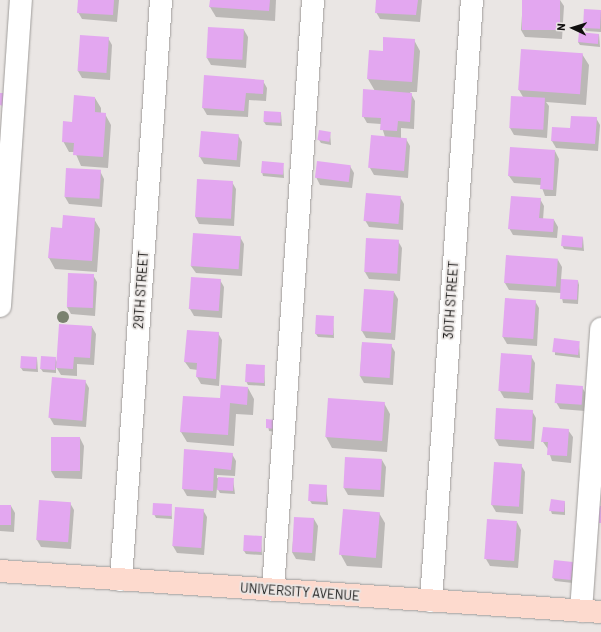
<!DOCTYPE html>
<style>
body{margin:0}
#map{position:relative;width:601px;height:632px;overflow:hidden;background:#eae6e4;font-family:Barlow,sans-serif}
div>[style]{position:absolute}
.shadow>*{inset:0;background:#0003}
.building>*{inset:0;background:#e3a7f0;transform-origin:0 0}
.roads{filter:drop-shadow(0 0 1px #9f9c9a) drop-shadow(0 0 1px #9f9c9a)}
.minor>*{height:22px;margin:-11px;padding:0 11px;transform-origin:11px;border-radius:11px;background:#fff}
.major>*{height:22px;margin:-11px;padding:0 11px;transform-origin:11px;border-radius:11px;background:#fddace}
.trees>*{width:12px;height:12px;margin:-6px;border-radius:50%;background:#7a826f}
span{translate:-50% -50%;white-space:nowrap;text-align:center;line-height:1.15;-webkit-text-stroke:3.5px #eae6e4;paint-order:stroke}
.street-label{font-size:13px;color:#100f0e}
.north{position:absolute;left:553px;top:8px;width:40px;height:40px;-webkit-text-stroke:3px #eae6e4;paint-order:stroke;rotate:274deg;font-size:11px;font-weight:700;line-height:16px;text-align:center;color:#100f0e}
.north::after{content:'';display:block;margin:auto;width:14px;height:18px;background:#100f0e;clip-path:polygon(50% 0,100% 100%,50% 72%,0 100%)}
</style>
<div id="map">
<div class="shadow">
<div style="clip-path:polygon(79px 0,119px 0,117px 22px,82px 19px,78px 12px)"></div>
<div style="clip-path:polygon(211px 0,276px 0,275px 21px,216px 17px,210px 7px)"></div>
<div style="clip-path:polygon(377px 0,422px 0,420px 22px,380px 19px,376px 12px)"></div>
<div style="clip-path:polygon(523px 0,560px 0,564px 6px,562px 39px,525px 37px,521px 30px)"></div>
<div style="clip-path:polygon(601px 11px,601px 32px,586px 31px,584px 27px)"></div>
<div style="clip-path:polygon(209px 28px,244px 30px,248px 37px,246px 68px,211px 65px,207px 58px)"></div>
<div style="clip-path:polygon(599px 34px,600px 47px,580px 45px,578px 42px)"></div>
<div style="clip-path:polygon(108px 38px,112px 45px,110px 80px,82px 78px,78px 71px)"></div>
<div style="clip-path:polygon(414px 40px,420px 51px,417px 92px,410px 92px,415px 101px,414px 129px,401px 128px,401px 138px,406px 139px,410px 146px,408px 178px,374px 175px,370px 168px,385px 137px,381px 124px,367px 123px,363px 116px,375px 91px,368px 79px,383px 52px)"></div>
<div style="clip-path:polygon(582px 54px,589px 65px,586px 105px,546px 102px,549px 106px,547px 138px,514px 135px,510px 128px,512px 97px,523px 97px,519px 90px)"></div>
<div style="clip-path:polygon(263px 81px,267px 88px,266px 101px,249px 100px,248px 117px,207px 115px,203px 108px)"></div>
<div style="clip-path:polygon(95px 98px,101px 108px,101px 114px,105px 114px,111px 125px,108px 168px,81px 166px,75px 152px,69px 152px,63px 141px,73px 123px)"></div>
<div style="clip-path:polygon(281px 113px,282px 126px,266px 125px,264px 122px)"></div>
<div style="clip-path:polygon(596px 118px,600px 125px,598px 151px,556px 148px,552px 141px)"></div>
<div style="clip-path:polygon(330px 132px,331px 145px,321px 143px,319px 140px)"></div>
<div style="clip-path:polygon(238px 135px,242px 142px,240px 167px,204px 164px,200px 157px)"></div>
<div style="clip-path:polygon(555px 151px,559px 159px,556px 196px,545px 196px,541px 185px,514px 183px,509px 176px)"></div>
<div style="clip-path:polygon(283px 164px,284px 178px,263px 176px,262px 172px)"></div>
<div style="clip-path:polygon(350px 166px,354px 173px,352px 188px,320px 185px,316px 177px)"></div>
<div style="clip-path:polygon(67px 169px,100px 171px,104px 179px,102px 207px,69px 204px,65px 197px)"></div>
<div style="clip-path:polygon(232px 182px,236px 189px,234px 226px,199px 224px,195px 216px)"></div>
<div style="clip-path:polygon(400px 197px,404px 204px,403px 230px,369px 227px,365px 220px)"></div>
<div style="clip-path:polygon(540px 199px,544px 206px,543px 220px,554px 220px,558px 227px,557px 238px,513px 235px,509px 228px)"></div>
<div style="clip-path:polygon(94px 219px,100px 229px,97px 272px,55px 269px,49px 258px,51px 228px,63px 229px)"></div>
<div style="clip-path:polygon(240px 237px,244px 244px,242px 276px,196px 273px,191px 266px)"></div>
<div style="clip-path:polygon(583px 238px,584px 251px,564px 249px,562px 245px)"></div>
<div style="clip-path:polygon(367px 239px,398px 241px,402px 248px,400px 281px,369px 279px,365px 272px)"></div>
<div style="clip-path:polygon(558px 260px,562px 267px,561px 280px,578px 281px,579px 285px,578px 304px,563px 303px,561px 293px,509px 290px,505px 283px)"></div>
<div style="clip-path:polygon(93px 275px,97px 282px,95px 316px,71px 314px,67px 307px)"></div>
<div style="clip-path:polygon(220px 280px,224px 287px,222px 318px,194px 316px,190px 309px)"></div>
<div style="clip-path:polygon(394px 292px,398px 299px,395px 340px,366px 338px,362px 331px)"></div>
<div style="clip-path:polygon(535px 301px,539px 308px,537px 346px,507px 344px,503px 337px)"></div>
<div style="clip-path:polygon(333px 317px,334px 338px,318px 337px,316px 334px)"></div>
<div style="clip-path:polygon(92px 327px,96px 334px,94px 365px,77px 364px,77px 376px,61px 375px,56px 367px,56px 373px,43px 372px,41px 369px,55px 358px,57px 362px)"></div>
<div style="clip-path:polygon(218px 333px,222px 340px,219px 386px,201px 384px,197px 377px,198px 370px,190px 369px,185px 362px)"></div>
<div style="clip-path:polygon(555px 339px,579px 342px,580px 358px,555px 355px)"></div>
<div style="clip-path:polygon(362px 343px,391px 345px,395px 352px,393px 385px,364px 383px,360px 376px)"></div>
<div style="clip-path:polygon(502px 354px,531px 356px,535px 363px,533px 400px,504px 398px,500px 391px)"></div>
<div style="clip-path:polygon(37px 358px,38px 372px,23px 371px,21px 368px)"></div>
<div style="clip-path:polygon(264px 366px,265px 386px,248px 385px,246px 381px)"></div>
<div style="clip-path:polygon(85px 381px,89px 388px,86px 427px,54px 425px,50px 418px)"></div>
<div style="clip-path:polygon(582px 387px,586px 394px,585px 411px,560px 409px,556px 402px)"></div>
<div style="clip-path:polygon(248px 388px,254px 399px,253px 415px,236px 414px,234px 446px,187px 442px,181px 432px,221px 400px)"></div>
<div style="clip-path:polygon(329px 399px,384px 403px,390px 414px,387px 452px,332px 448px,326px 437px)"></div>
<div style="clip-path:polygon(532px 411px,536px 418px,534px 449px,499px 446px,495px 439px)"></div>
<div style="clip-path:polygon(267px 420px,276px 432px,269px 431px)"></div>
<div style="clip-path:polygon(568px 430px,573px 437px,571px 463px,552px 461px,548px 449px,543px 442px)"></div>
<div style="clip-path:polygon(80px 438px,84px 446px,82px 479px,55px 478px,51px 471px)"></div>
<div style="clip-path:polygon(232px 454px,236px 461px,235px 476px,217px 475px,217px 478px,233px 479px,235px 494px,220px 493px,217px 488px,216px 498px,187px 496px,183px 489px)"></div>
<div style="clip-path:polygon(382px 460px,386px 467px,384px 497px,348px 495px,344px 488px)"></div>
<div style="clip-path:polygon(521px 465px,525px 472px,523px 514px,496px 512px,492px 505px)"></div>
<div style="clip-path:polygon(326px 486px,328px 505px,312px 504px,310px 501px)"></div>
<div style="clip-path:polygon(40px 501px,70px 503px,74px 510px,71px 549px,41px 547px,37px 540px)"></div>
<div style="clip-path:polygon(565px 502px,565px 515px,552px 514px,551px 511px)"></div>
<div style="clip-path:polygon(171px 505px,172px 519px,156px 518px,154px 514px)"></div>
<div style="clip-path:polygon(0 506px,11px 506px,15px 513px,14px 532px,0 531px)"></div>
<div style="clip-path:polygon(203px 510px,207px 517px,204px 555px,177px 553px,173px 546px)"></div>
<div style="clip-path:polygon(379px 513px,385px 523px,382px 568px,347px 566px,341px 555px)"></div>
<div style="clip-path:polygon(295px 518px,314px 519px,318px 526px,315px 561px,296px 559px,292px 552px)"></div>
<div style="clip-path:polygon(517px 522px,521px 530px,518px 568px,490px 566px,486px 559px)"></div>
<div style="clip-path:polygon(261px 537px,262px 555px,246px 554px,244px 551px)"></div>
<div style="clip-path:polygon(573px 563px,573px 583px,555px 581px,553px 578px)"></div>
</div>
<div class="building">
<div style="clip-path:polygon(78px 0,114px 0,113px 15px,77px 13px)"></div>
<div style="clip-path:polygon(210px 0,270px 0,269px 11px,209px 7px)"></div>
<div style="clip-path:polygon(376px 0,418px 0,416px 15px,375px 13px)"></div>
<div style="left:522px;top:0;width:38px;height:30px"></div>
<div style="left:584px;top:9px;width:17px;height:19px;rotate:3deg"></div>
<div style="left:208px;top:27px;width:36px;height:31px;rotate:3deg"></div>
<div style="left:579px;top:32px;width:20px;height:10px;rotate:6deg"></div>
<div style="left:80px;top:35px;width:29px;height:36px;rotate:4deg"></div>
<div style="clip-path:polygon(383px 37px,415px 39px,412px 82px,367px 79px,369px 50px,383px 51px)"></div>
<div style="left:521px;top:49px;width:62px;height:41px;rotate:4deg"></div>
<div style="clip-path:polygon(204px 75px,264px 80px,263px 94px,246px 93px,244px 111px,202px 108px)"></div>
<div style="clip-path:polygon(363px 89px,412px 93px,410px 122px,398px 121px,397px 131px,380px 130px,381px 118px,362px 117px)"></div>
<div style="clip-path:polygon(0 93px,4px 93px,3px 106px,0 105px)"></div>
<div style="clip-path:polygon(74px 95px,95px 97px,95px 112px,106px 113px,103px 157px,73px 155px,74px 143px,62px 142px,63px 121px,72px 122px)"></div>
<div style="left:511px;top:96px;width:34px;height:32px;rotate:3deg"></div>
<div style="left:264px;top:111px;width:17px;height:11px;rotate:3deg"></div>
<div style="clip-path:polygon(571px 116px,597px 117px,595px 144px,551px 141px,552px 127px,570px 128px)"></div>
<div style="left:319px;top:130px;width:12px;height:10px;rotate:9deg"></div>
<div style="left:201px;top:131px;width:38px;height:26px;rotate:5deg"></div>
<div style="left:371px;top:135px;width:36px;height:33px;rotate:5deg"></div>
<div style="clip-path:polygon(510px 147px,555px 150px,553px 190px,540px 189px,541px 178px,508px 176px)"></div>
<div style="left:262px;top:161px;width:22px;height:12px;rotate:5deg"></div>
<div style="left:317px;top:161px;width:34px;height:17px;rotate:7deg"></div>
<div style="left:66px;top:168px;width:35px;height:29px;rotate:3deg"></div>
<div style="left:197px;top:179px;width:36px;height:38px;rotate:3deg"></div>
<div style="left:366px;top:193px;width:35px;height:28px;rotate:5deg"></div>
<div style="clip-path:polygon(511px 196px,541px 198px,539px 218px,554px 219px,553px 232px,508px 229px)"></div>
<div style="clip-path:polygon(63px 215px,95px 218px,92px 261px,48px 258px,51px 227px,62px 228px)"></div>
<div style="left:193px;top:233px;width:48px;height:33px;rotate:4deg"></div>
<div style="left:562px;top:235px;width:21px;height:11px;rotate:5deg"></div>
<div style="left:366px;top:238px;width:33px;height:34px;rotate:3deg"></div>
<div style="left:506px;top:255px;width:52px;height:28px;rotate:4deg"></div>
<div style="left:68px;top:273px;width:26px;height:34px;rotate:2deg"></div>
<div style="left:191px;top:277px;width:30px;height:32px;rotate:4deg"></div>
<div style="left:561px;top:279px;width:17px;height:20px;rotate:3deg"></div>
<div style="left:364px;top:289px;width:30px;height:42px;rotate:4deg"></div>
<div style="left:505px;top:298px;width:31px;height:39px;rotate:4deg"></div>
<div style="left:316px;top:315px;width:18px;height:19px;rotate:3deg"></div>
<div style="clip-path:polygon(59px 324px,92px 326px,90px 358px,74px 357px,73px 369px,56px 368px)"></div>
<div style="clip-path:polygon(187px 330px,219px 332px,216px 379px,196px 377px,197px 363px,184px 362px)"></div>
<div style="left:554px;top:338px;width:26px;height:14px;rotate:7deg"></div>
<div style="left:362px;top:342px;width:30px;height:34px;rotate:4deg"></div>
<div style="left:501px;top:353px;width:31px;height:38px;rotate:4deg"></div>
<div style="left:21px;top:356px;width:16px;height:12px;rotate:4deg"></div>
<div style="left:41px;top:356px;width:15px;height:13px;rotate:4deg"></div>
<div style="left:246px;top:364px;width:19px;height:18px;rotate:3deg"></div>
<div style="left:52px;top:377px;width:34px;height:41px;rotate:5deg"></div>
<div style="left:556px;top:384px;width:27px;height:19px;rotate:4deg"></div>
<div style="clip-path:polygon(221px 385px,248px 387px,247px 405px,230px 403px,228px 435px,180px 432px,183px 396px,220px 398px)"></div>
<div style="left:328px;top:398px;width:57px;height:39px;rotate:4deg"></div>
<div style="left:496px;top:408px;width:37px;height:31px;rotate:3deg"></div>
<div style="clip-path:polygon(266px 419px,275px 420px,275px 429px,266px 428px)"></div>
<div style="clip-path:polygon(543px 427px,569px 429px,567px 456px,547px 455px,548px 442px,541px 442px)"></div>
<div style="left:51px;top:437px;width:29px;height:34px"></div>
<div style="clip-path:polygon(184px 449px,233px 453px,231px 470px,214px 468px,213px 491px,182px 489px)"></div>
<div style="left:345px;top:457px;width:37px;height:31px;rotate:3deg"></div>
<div style="left:494px;top:462px;width:28px;height:43px;rotate:4deg"></div>
<div style="left:218px;top:477px;width:16px;height:13px;rotate:4deg"></div>
<div style="left:309px;top:484px;width:18px;height:17px;rotate:3deg"></div>
<div style="clip-path:polygon(551px 499px,565px 501px,564px 512px,549px 511px)"></div>
<div style="left:39px;top:500px;width:32px;height:40px;rotate:4deg"></div>
<div style="left:153px;top:503px;width:19px;height:12px;rotate:3deg"></div>
<div style="left:0;top:505px;width:11px;height:20px"></div>
<div style="left:599px;top:506px;width:2px;height:17px"></div>
<div style="left:175px;top:507px;width:29px;height:39px;rotate:4deg"></div>
<div style="left:343px;top:509px;width:37px;height:46px;rotate:5deg"></div>
<div style="left:294px;top:517px;width:20px;height:35px;rotate:3deg"></div>
<div style="left:487px;top:519px;width:30px;height:40px;rotate:4deg"></div>
<div style="left:244px;top:535px;width:18px;height:16px;rotate:3deg"></div>
<div style="left:554px;top:560px;width:19px;height:18px;rotate:6deg"></div>
</div>
<div class="roads">
<div class="minor">
<div style="left:0;top:306px;width:307px;rotate:-86.1deg"></div>
<div style="left:121px;top:580px;width:581px;rotate:-86.05deg"></div>
<div style="left:273px;top:590px;width:591px;rotate:-86.12deg"></div>
<div style="left:431px;top:601px;width:602px;rotate:-86.1deg"></div>
<div style="left:581px;top:611px;width:283px;rotate:-85.9deg"></div>
</div>
<div class="major">
<div style="left:0;top:571px;width:602px;rotate:3.9deg"></div>
</div>
</div>
<div class="trees">
<div style="left:63px;top:317px"></div>
</div>
<div class="street-label">
<span style="left:141px;top:290px;rotate:-86deg">29TH STREET</span>
<span style="left:451px;top:300px;rotate:-86deg">30TH STREET</span>
<span style="left:300px;top:592px;rotate:4deg">UNIVERSITY AVENUE</span>
</div>
<div class="north">N</div>
</div>
